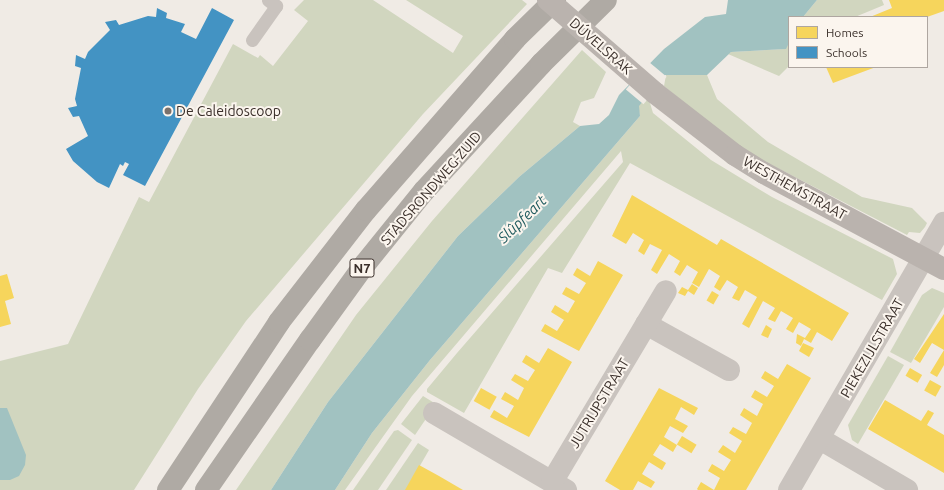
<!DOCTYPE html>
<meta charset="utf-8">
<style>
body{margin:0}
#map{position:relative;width:944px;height:490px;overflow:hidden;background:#f0ebe5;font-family:Ubuntu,sans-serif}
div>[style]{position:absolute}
.green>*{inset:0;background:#d1d6bf}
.water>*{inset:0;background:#a1c2c1}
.pier>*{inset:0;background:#f0ebe5;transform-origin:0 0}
.homes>*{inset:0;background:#f6d55c;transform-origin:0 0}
.schools>*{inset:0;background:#4393c3}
.lane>*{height:13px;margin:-6.5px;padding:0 6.5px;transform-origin:6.5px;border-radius:6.5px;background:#c9c3be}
.street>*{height:22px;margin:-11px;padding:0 11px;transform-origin:11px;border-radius:11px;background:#c9c3be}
.secondary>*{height:22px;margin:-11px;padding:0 11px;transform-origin:11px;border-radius:11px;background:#bab3ae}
.highway>*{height:22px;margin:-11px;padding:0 11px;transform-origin:11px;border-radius:11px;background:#afaaa4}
.secondary-bridge>*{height:22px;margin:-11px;padding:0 11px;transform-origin:11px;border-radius:11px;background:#bab3ae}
.dots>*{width:11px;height:11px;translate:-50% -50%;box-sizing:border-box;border:2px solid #fbf5ee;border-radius:50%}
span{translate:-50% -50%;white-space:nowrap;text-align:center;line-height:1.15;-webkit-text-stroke:4px #fbf5ee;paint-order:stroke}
.shield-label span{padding:1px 3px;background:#fbf5ee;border:1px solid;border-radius:3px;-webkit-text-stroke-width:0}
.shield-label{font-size:13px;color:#3b302b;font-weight:700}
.street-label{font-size:14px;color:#3b302b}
.poi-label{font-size:14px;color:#3b302b}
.left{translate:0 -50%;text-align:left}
.water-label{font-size:15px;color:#1f5a5e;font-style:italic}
.legend{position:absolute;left:788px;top:16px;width:140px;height:52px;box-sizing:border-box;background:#fbf5ee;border:1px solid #aea6a0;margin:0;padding:5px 7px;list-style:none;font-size:12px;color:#3b302b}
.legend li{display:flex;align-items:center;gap:8px;height:20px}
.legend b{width:20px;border:1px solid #aea6a0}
</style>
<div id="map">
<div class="green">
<div style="clip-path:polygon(304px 0,373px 0,453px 53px,463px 36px,406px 0,522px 0,527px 4px,423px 114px,246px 321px,198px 389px,134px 490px,0 490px,0 480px,10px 480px,7px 408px,0 408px,0 361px,68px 344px,139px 197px,149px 202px,233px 44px,258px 58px,260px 55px,273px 66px,308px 21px,294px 10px)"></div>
<div style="clip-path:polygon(817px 0,882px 0,884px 5px,855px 17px,803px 17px)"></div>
<div style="clip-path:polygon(789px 43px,789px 66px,779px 76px,728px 54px,731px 52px,785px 49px)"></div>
<div style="clip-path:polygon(582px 50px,606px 72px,594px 98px,581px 102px,573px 122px,580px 126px,519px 177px,458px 236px,328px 402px,271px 490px,236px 490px,356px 315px,432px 221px)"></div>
<div style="clip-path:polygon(666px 75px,707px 75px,717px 99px,768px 142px,862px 197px,912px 208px,927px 223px,925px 227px,920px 233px,909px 232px,907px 235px,756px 157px,724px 136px,664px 86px)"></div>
<div style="clip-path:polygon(645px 98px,650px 103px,653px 113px,711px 160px,772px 197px,893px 259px,897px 274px,882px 300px,630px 163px,562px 273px,548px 268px,464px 413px,427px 392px,427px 389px,457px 353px,623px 162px,621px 151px,412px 396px,345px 490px,335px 490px,372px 433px,430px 360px,640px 116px,638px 106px)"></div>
<div style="clip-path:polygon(932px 288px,944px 293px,944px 307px,911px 363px,890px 352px,922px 295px)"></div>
<div style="clip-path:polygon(888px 356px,904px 365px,858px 444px,852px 440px,848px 425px)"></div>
<div style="clip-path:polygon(423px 396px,436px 404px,415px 435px,401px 424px)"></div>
<div style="clip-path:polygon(398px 430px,412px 440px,378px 490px,353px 490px,394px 431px)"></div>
<div style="clip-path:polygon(418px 443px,429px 450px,406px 490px,386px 490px)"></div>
</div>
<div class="water">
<div style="clip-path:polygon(728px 0,817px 0,803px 17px,789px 17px,789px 43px,786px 49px,731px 52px,707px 75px,665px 75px,639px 106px,640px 116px,430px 360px,372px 433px,335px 490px,271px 490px,328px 402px,458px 236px,519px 177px,580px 126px,599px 124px,609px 115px,619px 95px,664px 49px,705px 17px,726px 14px)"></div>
<div style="clip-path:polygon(0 408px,7px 408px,26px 455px,25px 465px,19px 476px,10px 480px,0 480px)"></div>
</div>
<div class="pier">
<div style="left:649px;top:62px;width:23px;height:36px;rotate:40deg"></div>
</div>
<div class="homes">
<div style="clip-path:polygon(889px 0,944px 0,944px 11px,927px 17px,870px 17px,892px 8px)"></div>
<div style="clip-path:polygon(826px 67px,876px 67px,833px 83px)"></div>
<div style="clip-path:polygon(632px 195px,717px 245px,721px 239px,849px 313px,832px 341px,817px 332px,811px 343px,804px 339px,801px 346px,796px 343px,797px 334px,805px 338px,811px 329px,799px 322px,793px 333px,786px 329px,793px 318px,781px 311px,775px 322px,768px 319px,775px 308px,763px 301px,749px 328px,742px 324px,757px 297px,745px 290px,739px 301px,732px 298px,738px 287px,727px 280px,720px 291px,714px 287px,720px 276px,709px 269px,699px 287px,692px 283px,698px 272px,687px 265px,680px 276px,674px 272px,680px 261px,669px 254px,657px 274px,651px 270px,662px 250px,650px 244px,644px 255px,638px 251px,644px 240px,633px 233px,626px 244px,612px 236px)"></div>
<div style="clip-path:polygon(598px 261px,623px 275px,579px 351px,541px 331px,545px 324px,557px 331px,564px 320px,551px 312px,555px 305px,568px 313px,575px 301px,562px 294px,566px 287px,579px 294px,586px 283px,573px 275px,577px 268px,590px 276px)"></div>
<div style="clip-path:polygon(7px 274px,14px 298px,5px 301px,11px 324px,0 327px,0 276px)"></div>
<div style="clip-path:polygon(692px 284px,698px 288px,694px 295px,688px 291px,685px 296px,678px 293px,682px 287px,688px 290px)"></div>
<div style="left:712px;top:291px;width:8px;height:11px;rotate:30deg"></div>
<div style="clip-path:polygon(944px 314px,944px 365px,937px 377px,930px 373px,944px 350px,932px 343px,920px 363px,914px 359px)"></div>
<div style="clip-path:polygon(766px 325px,772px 329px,768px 338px,761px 335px)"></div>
<div style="clip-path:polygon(803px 343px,814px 348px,809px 357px,799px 351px)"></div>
<div style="clip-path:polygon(548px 348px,572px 362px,529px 437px,490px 417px,494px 410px,507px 418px,514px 406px,501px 399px,505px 392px,518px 400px,524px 388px,511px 380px,515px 374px,528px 381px,535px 370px,522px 362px,526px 355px,539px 363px)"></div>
<div style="clip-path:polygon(787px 364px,811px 378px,746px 490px,698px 490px,697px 489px,701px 482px,714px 490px,720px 478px,708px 471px,712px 464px,724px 471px,731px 460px,718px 452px,723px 445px,735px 453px,742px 441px,729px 433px,733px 427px,746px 434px,752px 423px,740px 415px,744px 408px,757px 416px,763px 404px,751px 397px,755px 390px,767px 397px,774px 386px,761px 378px,765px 371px,778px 379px)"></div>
<div style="left:910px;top:368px;width:14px;height:9px;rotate:30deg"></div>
<div style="left:930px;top:380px;width:13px;height:12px;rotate:29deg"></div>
<div style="left:481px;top:388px;width:18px;height:15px;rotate:29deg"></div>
<div style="clip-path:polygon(659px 388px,698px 408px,694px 415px,681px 407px,675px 419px,688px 426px,683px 433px,670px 426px,664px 437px,677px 445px,673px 452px,660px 444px,653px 455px,666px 463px,662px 470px,649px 462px,642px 474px,655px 482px,651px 488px,638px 481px,633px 490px,620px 490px,605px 481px)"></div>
<div style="clip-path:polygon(885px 400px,921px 421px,928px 410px,934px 413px,927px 425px,944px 435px,944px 473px,868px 429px)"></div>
<div style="left:682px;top:436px;width:17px;height:10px;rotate:31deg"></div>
<div style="clip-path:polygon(419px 465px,439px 476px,463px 490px,405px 490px)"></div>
</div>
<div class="schools">
<div style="clip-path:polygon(157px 8px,167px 13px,166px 18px,185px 24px,181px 32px,196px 39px,212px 8px,234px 20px,145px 186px,123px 175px,129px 164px,125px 162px,123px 166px,120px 164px,109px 188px,97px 182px,73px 161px,66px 149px,88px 136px,79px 116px,73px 117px,68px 108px,77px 106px,75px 99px,81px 68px,75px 66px,76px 55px,85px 59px,88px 52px,110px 30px,105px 22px,116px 20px,119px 25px,148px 16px,156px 17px)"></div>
</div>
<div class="lane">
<div style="left:252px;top:40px;width:42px;rotate:-54.8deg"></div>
<div style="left:276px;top:6px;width:10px;rotate:-143deg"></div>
</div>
<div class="street">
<div style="left:646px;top:324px;width:95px;rotate:29deg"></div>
<div style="left:434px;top:413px;width:153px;rotate:30.3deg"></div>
<div style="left:820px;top:439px;width:101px;rotate:30.4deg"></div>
<div style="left:552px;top:482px;width:222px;rotate:-59.2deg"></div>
<div style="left:789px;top:490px;width:309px;rotate:-59.9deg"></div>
</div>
<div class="secondary">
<div style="left:655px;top:93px;width:101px;rotate:37.8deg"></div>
<div style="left:735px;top:155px;width:34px;rotate:32deg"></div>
<div style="left:764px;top:173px;width:204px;rotate:28.1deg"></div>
</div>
<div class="highway">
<div style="left:168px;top:490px;width:201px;rotate:-56.5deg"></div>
<div style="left:279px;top:322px;width:142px;rotate:-52.2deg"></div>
<div style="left:366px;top:210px;width:227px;rotate:-48.9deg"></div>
<div style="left:515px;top:39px;width:56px;rotate:-44.3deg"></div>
<div style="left:206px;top:490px;width:183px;rotate:-55.3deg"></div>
<div style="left:310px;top:340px;width:94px;rotate:-54.1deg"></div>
<div style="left:365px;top:264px;width:94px;rotate:-51.1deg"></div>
<div style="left:424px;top:191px;width:173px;rotate:-47.3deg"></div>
<div style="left:541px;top:64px;width:91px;rotate:-44.6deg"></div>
</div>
<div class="secondary-bridge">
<div style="left:548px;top:0;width:142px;rotate:41deg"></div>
</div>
<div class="dots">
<div style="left:168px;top:111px;background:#7a716c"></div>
</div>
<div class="shield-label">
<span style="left:362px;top:268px">N7</span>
</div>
<div class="street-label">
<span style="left:601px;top:46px;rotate:41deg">DÚVELSRAK</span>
<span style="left:431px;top:188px;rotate:-49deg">STADSRONDWEG-ZUID</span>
<span style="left:795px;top:188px;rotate:29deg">WESTHEMSTRAAT</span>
<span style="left:872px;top:348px;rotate:-60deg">PIEKEZIJLSTRAAT</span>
<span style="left:599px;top:403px;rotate:-59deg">JUTRIJPSTRAAT</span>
</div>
<div class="poi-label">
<span class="left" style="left:176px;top:111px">De Caleidoscoop</span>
</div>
<div class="water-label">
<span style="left:522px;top:219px;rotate:-44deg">Slûpfeart</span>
</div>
<ul class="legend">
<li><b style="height:11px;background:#f6d55c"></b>Homes</li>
<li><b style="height:11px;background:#4393c3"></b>Schools</li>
</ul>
</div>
